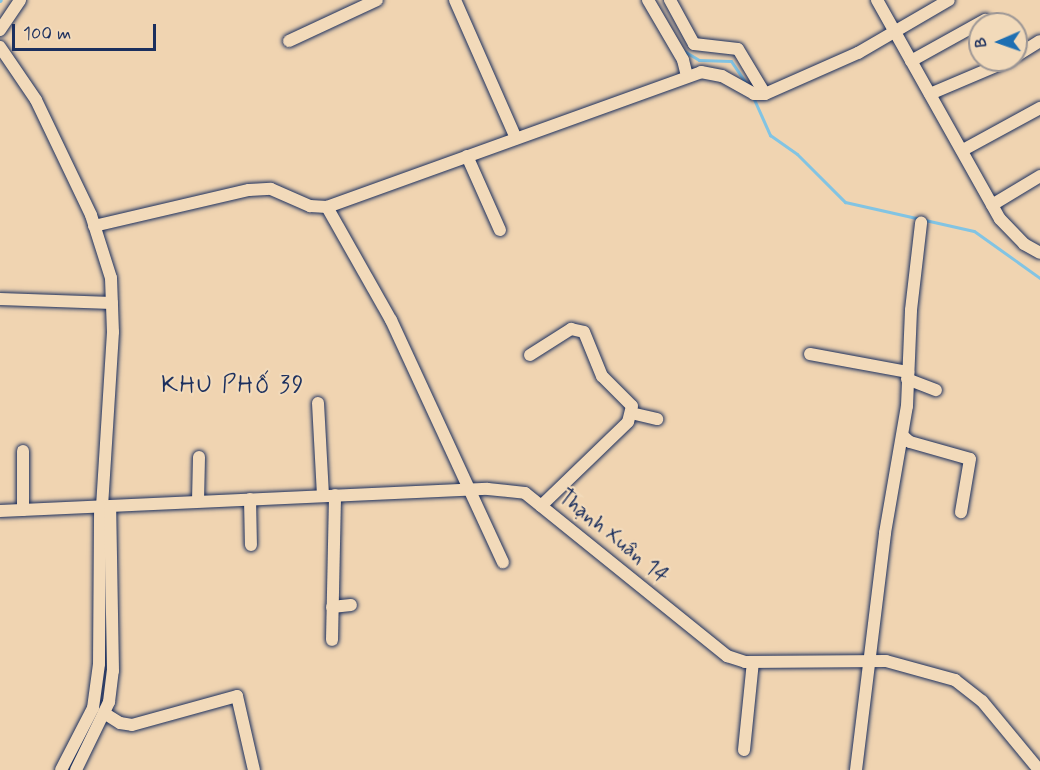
<!DOCTYPE html>
<meta charset="utf-8">
<style>
body{margin:0}
#map{position:relative;width:1040px;height:770px;overflow:hidden;background:#f0d4b1;font-family:Mynerve,sans-serif}
div>[style]{position:absolute}
.stream>*{height:3px;margin:-1.5px;padding:0 1.5px;transform-origin:1.5px;border-radius:1.5px;background:#82c4e3}
.roads{filter:drop-shadow(0 0 2px #1b2f5e) drop-shadow(0 0 2px #1b2f5e)}
.minor>*{height:12px;margin:-6px;padding:0 6px;transform-origin:6px;border-radius:6px;background:#f2daba}
span{translate:-50% -50%;white-space:nowrap;text-align:center;line-height:1.15;-webkit-text-stroke:4.5px #f2daba;paint-order:stroke}
.street-label{font-size:22px;color:#1b2f5e}
.neighbourhood-label{font-size:24px;color:#1b2f5e;letter-spacing:1.5px}
.north{position:absolute;left:968px;top:12px;width:60px;height:60px;box-sizing:border-box;background:#f2daba;border:2px solid #9c9695;border-radius:50%;rotate:268deg;font-size:16px;font-weight:700;line-height:24px;text-align:center;color:#1b2f5e}
.north::after{content:'';display:block;margin:auto;width:21px;height:27px;background:#1f6fb2;clip-path:polygon(50% 0,100% 100%,50% 72%,0 100%)}
.scale{position:absolute;left:12px;top:24px;width:144px;height:27px;box-sizing:border-box;border:3px solid #1b2f5e;border-top:0;padding-left:8px;font-size:18px;line-height:21px;white-space:nowrap;color:#1b2f5e;-webkit-text-stroke:4px #f2daba;paint-order:stroke}
</style>
<div id="map">
<div class="stream">
<div style="left:0;top:1px;width:1px;rotate:-45deg"></div>
<div style="left:684px;top:51px;width:17px;rotate:31deg"></div>
<div style="left:699px;top:60px;width:32px;rotate:2deg"></div>
<div style="left:731px;top:61px;width:30px;rotate:56deg"></div>
<div style="left:753px;top:97px;width:42px;rotate:65.9deg"></div>
<div style="left:770px;top:135px;width:33px;rotate:35deg"></div>
<div style="left:797px;top:154px;width:68px;rotate:45deg"></div>
<div style="left:845px;top:202px;width:132px;rotate:12.7deg"></div>
<div style="left:974px;top:231px;width:81px;rotate:35.5deg"></div>
</div>
<div class="roads">
<div class="minor">
<div style="left:455px;top:0;width:151px;rotate:66.2deg"></div>
<div style="left:648px;top:0;width:69px;rotate:59.7deg"></div>
<div style="left:683px;top:60px;width:16px;rotate:76deg"></div>
<div style="left:670px;top:0;width:50px;rotate:61.4deg"></div>
<div style="left:694px;top:44px;width:44px;rotate:6.5deg"></div>
<div style="left:738px;top:49px;width:52px;rotate:59deg"></div>
<div style="left:877px;top:0;width:251px;rotate:60.7deg"></div>
<div style="left:1000px;top:219px;width:35px;rotate:46deg"></div>
<div style="left:1024px;top:244px;width:18px;rotate:29deg"></div>
<div style="left:0;top:30px;width:36px;rotate:-56deg"></div>
<div style="left:289px;top:41px;width:97px;rotate:-25deg"></div>
<div style="left:0;top:47px;width:64px;rotate:55.8deg"></div>
<div style="left:36px;top:100px;width:127px;rotate:64.4deg"></div>
<div style="left:91px;top:215px;width:66px;rotate:72.4deg"></div>
<div style="left:111px;top:278px;width:54px;rotate:87.9deg"></div>
<div style="left:113px;top:332px;width:175px;rotate:93.6deg"></div>
<div style="left:1016px;top:56px;width:28px;rotate:-32deg"></div>
<div style="left:911px;top:61px;width:85px;rotate:-29deg"></div>
<div style="left:930px;top:94px;width:87px;rotate:-23deg"></div>
<div style="left:963px;top:150px;width:88px;rotate:-28.6deg"></div>
<div style="left:467px;top:156px;width:81px;rotate:66deg"></div>
<div style="left:992px;top:205px;width:56px;rotate:-31.1deg"></div>
<div style="left:327px;top:207px;width:130px;rotate:60.5deg"></div>
<div style="left:391px;top:320px;width:267px;rotate:65.2deg"></div>
<div style="left:94px;top:226px;width:159px;rotate:-13.1deg"></div>
<div style="left:249px;top:190px;width:22px;rotate:-3deg"></div>
<div style="left:271px;top:189px;width:43px;rotate:23.6deg"></div>
<div style="left:310px;top:206px;width:17px;rotate:3deg"></div>
<div style="left:327px;top:207px;width:398px;rotate:-19.8deg"></div>
<div style="left:701px;top:72px;width:21px;rotate:11deg"></div>
<div style="left:722px;top:76px;width:37px;rotate:29deg"></div>
<div style="left:754px;top:94px;width:11px"></div>
<div style="left:765px;top:94px;width:102px;rotate:-23.8deg"></div>
<div style="left:858px;top:53px;width:105px;rotate:-30.2deg"></div>
<div style="left:0;top:299px;width:112px;rotate:2deg"></div>
<div style="left:810px;top:354px;width:100px;rotate:10.4deg"></div>
<div style="left:530px;top:355px;width:49px;rotate:-32.4deg"></div>
<div style="left:571px;top:329px;width:13px;rotate:13deg"></div>
<div style="left:584px;top:332px;width:48px;rotate:67.8deg"></div>
<div style="left:602px;top:376px;width:42px;rotate:45deg"></div>
<div style="left:632px;top:406px;width:16px;rotate:104deg"></div>
<div style="left:628px;top:422px;width:121px;rotate:136deg"></div>
<div style="left:907px;top:379px;width:31px;rotate:21deg"></div>
<div style="left:318px;top:403px;width:92px;rotate:86.9deg"></div>
<div style="left:631px;top:413px;width:27px;rotate:13deg"></div>
<div style="left:903px;top:436px;width:9px;rotate:41deg"></div>
<div style="left:910px;top:442px;width:62px;rotate:15.8deg"></div>
<div style="left:970px;top:459px;width:54px;rotate:99.6deg"></div>
<div style="left:23px;top:451px;width:59px;rotate:90deg"></div>
<div style="left:250px;top:499px;width:46px;rotate:88.8deg"></div>
<div style="left:198px;top:501px;width:44px;rotate:-88.7deg"></div>
<div style="left:0;top:511px;width:488px;rotate:-2.6deg"></div>
<div style="left:488px;top:489px;width:37px;rotate:6deg"></div>
<div style="left:525px;top:493px;width:260px;rotate:38.9deg"></div>
<div style="left:727px;top:656px;width:19px;rotate:18deg"></div>
<div style="left:745px;top:662px;width:141px;rotate:-0.4deg"></div>
<div style="left:886px;top:661px;width:72px;rotate:15.4deg"></div>
<div style="left:955px;top:680px;width:34px;rotate:38deg"></div>
<div style="left:982px;top:701px;width:89px;rotate:50.4deg"></div>
<div style="left:332px;top:607px;width:19px;rotate:-6deg"></div>
<div style="left:332px;top:640px;width:145px;rotate:-88.8deg"></div>
<div style="left:104px;top:713px;width:19px;rotate:32deg"></div>
<div style="left:120px;top:723px;width:12px;rotate:9deg"></div>
<div style="left:132px;top:725px;width:109px;rotate:-15.4deg"></div>
<div style="left:237px;top:696px;width:76px;rotate:77.1deg"></div>
<div style="left:744px;top:750px;width:88px;rotate:-84.2deg"></div>
<div style="left:61px;top:770px;width:70px;rotate:-62.7deg"></div>
<div style="left:93px;top:708px;width:44px;rotate:-82.2deg"></div>
<div style="left:99px;top:664px;width:157px;rotate:-89.6deg"></div>
<div style="left:76px;top:770px;width:76px;rotate:-64.1deg"></div>
<div style="left:109px;top:702px;width:31px;rotate:-83deg"></div>
<div style="left:113px;top:671px;width:164px;rotate:-91deg"></div>
<div style="left:856px;top:770px;width:239px;rotate:-83deg"></div>
<div style="left:885px;top:533px;width:129px;rotate:-80.2deg"></div>
<div style="left:907px;top:406px;width:96px;rotate:-87.6deg"></div>
<div style="left:911px;top:310px;width:88px;rotate:-83.4deg"></div>
</div>
</div>
<div class="street-label">
<span style="left:613px;top:537px;rotate:39deg">Thạnh Xuân 14</span>
</div>
<div class="neighbourhood-label">
<span style="left:233px;top:386px">KHU PHỐ 39</span>
</div>
<div class="north">B</div>
<div class="scale">100 m</div>
</div>
